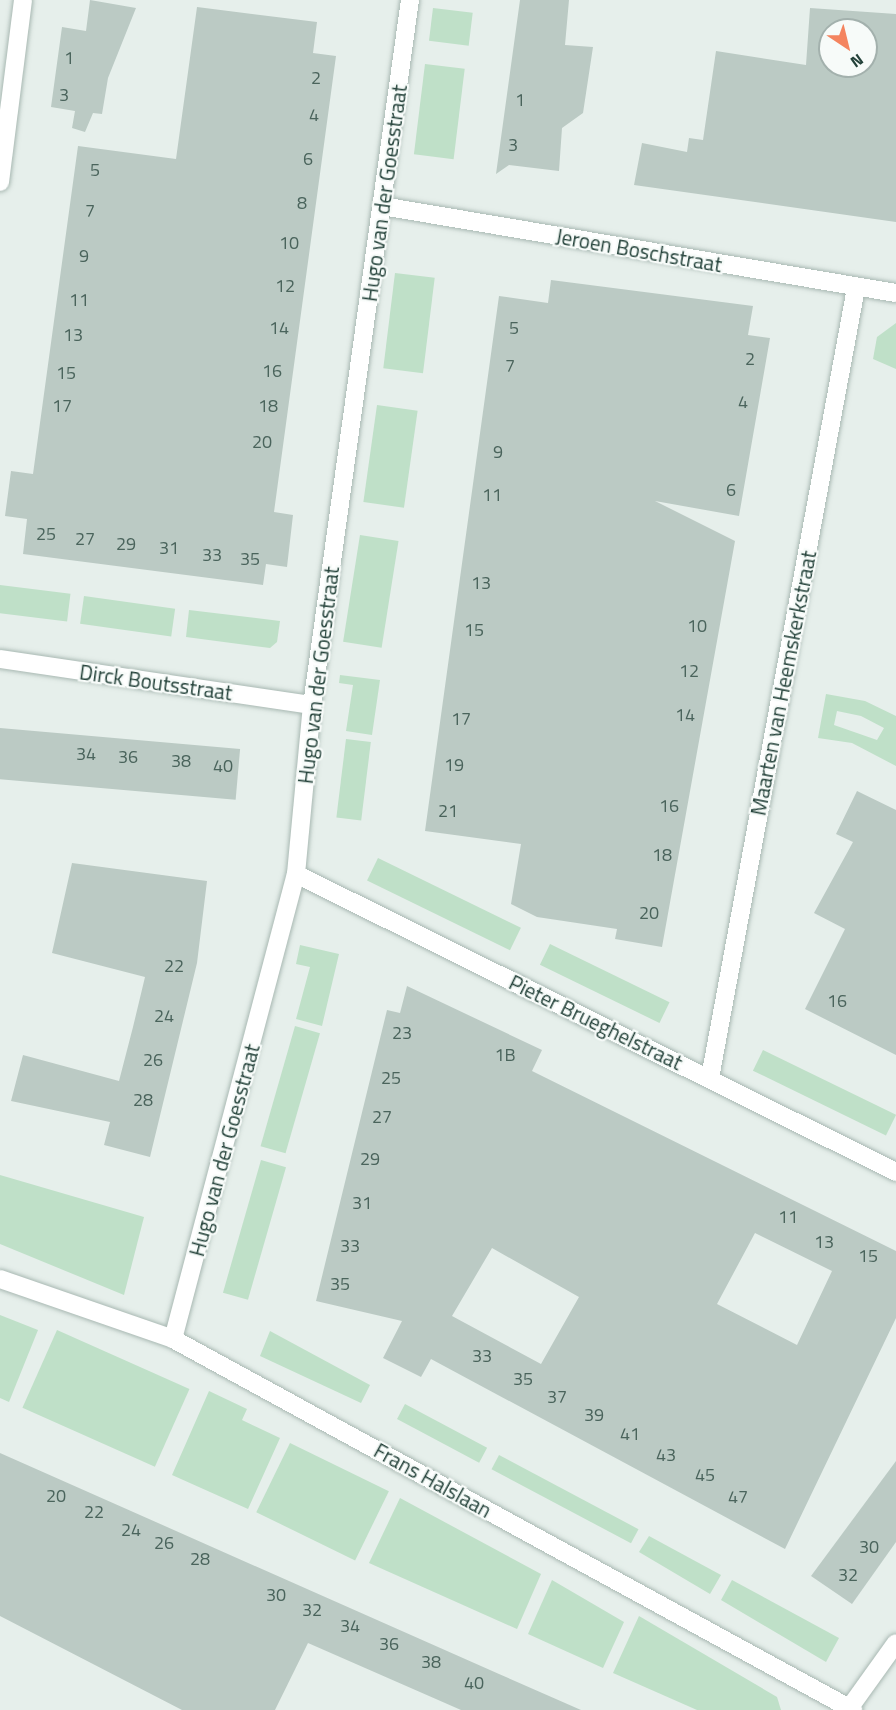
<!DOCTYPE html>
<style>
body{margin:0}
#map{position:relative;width:896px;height:1710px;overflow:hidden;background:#e6efeb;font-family:"Titillium Web",sans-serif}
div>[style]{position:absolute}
.green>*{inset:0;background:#bfe0c8;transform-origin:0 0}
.building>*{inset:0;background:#bbcac4;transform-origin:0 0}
.roads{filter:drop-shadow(0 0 2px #a8b8b2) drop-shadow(0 0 2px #a8b8b2)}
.minor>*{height:18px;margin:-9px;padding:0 9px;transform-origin:9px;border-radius:9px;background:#fff}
span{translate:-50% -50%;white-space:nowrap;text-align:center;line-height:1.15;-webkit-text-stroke:4.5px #f7fbf9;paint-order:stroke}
.number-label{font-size:18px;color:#4a645c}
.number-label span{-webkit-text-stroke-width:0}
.street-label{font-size:21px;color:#24423a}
.north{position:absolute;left:818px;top:18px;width:60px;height:60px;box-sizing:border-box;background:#f7fbf9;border:2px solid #a3b1ad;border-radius:50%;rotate:145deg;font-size:16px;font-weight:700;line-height:24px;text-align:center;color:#24423a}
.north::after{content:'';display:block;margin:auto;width:21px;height:27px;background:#f4845f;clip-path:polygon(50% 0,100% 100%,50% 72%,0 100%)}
</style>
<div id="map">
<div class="green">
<div style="left:433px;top:8px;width:40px;height:33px;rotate:7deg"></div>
<div style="left:425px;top:64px;width:40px;height:91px;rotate:7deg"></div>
<div style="left:395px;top:273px;width:40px;height:96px;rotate:7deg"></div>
<div style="clip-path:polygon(896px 323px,896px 369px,873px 359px,877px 337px)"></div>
<div style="left:377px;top:405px;width:41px;height:98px;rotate:8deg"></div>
<div style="left:360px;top:535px;width:39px;height:108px;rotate:9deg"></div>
<div style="left:0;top:585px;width:71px;height:28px;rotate:7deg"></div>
<div style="left:84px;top:596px;width:92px;height:28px;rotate:8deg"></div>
<div style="clip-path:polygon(189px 610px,280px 621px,277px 642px,270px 648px,186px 637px)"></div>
<div style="clip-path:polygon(340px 675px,380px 680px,372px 735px,346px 731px,353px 685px,339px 683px)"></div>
<div style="clip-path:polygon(evenodd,826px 694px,865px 701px,896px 716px,896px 766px,852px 743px,818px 738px,826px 694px,837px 711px,861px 716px,884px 728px,877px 740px,834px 725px,837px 711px)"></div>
<div style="left:346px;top:739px;width:25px;height:79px;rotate:7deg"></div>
<div style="left:378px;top:858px;width:159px;height:25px;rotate:26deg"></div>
<div style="left:550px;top:944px;width:133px;height:23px;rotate:26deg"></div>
<div style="clip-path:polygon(300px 945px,339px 954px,322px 1026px,296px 1019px,310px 967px,296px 964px)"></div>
<div style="left:295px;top:1026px;width:26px;height:125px;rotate:16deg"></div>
<div style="left:763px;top:1050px;width:148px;height:23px;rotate:26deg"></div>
<div style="left:261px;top:1160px;width:26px;height:138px;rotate:16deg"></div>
<div style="clip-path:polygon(0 1175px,144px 1217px,124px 1295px,0 1244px)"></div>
<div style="clip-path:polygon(0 1315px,38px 1330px,9px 1402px,0 1398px)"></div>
<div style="left:57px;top:1330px;width:145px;height:85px;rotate:24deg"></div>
<div style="clip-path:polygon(270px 1331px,370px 1385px,361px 1403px,260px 1356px)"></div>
<div style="clip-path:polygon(209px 1391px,247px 1409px,242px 1420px,280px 1438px,248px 1509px,172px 1475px)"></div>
<div style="left:405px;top:1404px;width:93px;height:17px;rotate:28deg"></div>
<div style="left:290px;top:1443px;width:110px;height:77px;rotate:26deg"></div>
<div style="left:499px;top:1455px;width:158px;height:16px;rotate:28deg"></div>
<div style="clip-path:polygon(400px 1498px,541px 1574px,517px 1629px,369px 1563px)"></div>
<div style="clip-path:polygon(649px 1536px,721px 1575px,710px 1594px,639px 1552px)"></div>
<div style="clip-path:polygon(552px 1580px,624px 1622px,603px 1668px,528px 1634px)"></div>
<div style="clip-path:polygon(732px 1580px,839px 1638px,826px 1662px,721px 1600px)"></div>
<div style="clip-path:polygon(639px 1616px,777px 1697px,781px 1710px,697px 1710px,613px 1673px)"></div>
</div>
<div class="building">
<div style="clip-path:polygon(90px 0,136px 8px,108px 78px,102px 114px,93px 113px,85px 132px,72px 128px,75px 111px,51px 107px,62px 27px,86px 31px)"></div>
<div style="clip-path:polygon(520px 0,569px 0,565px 45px,593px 47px,583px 113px,562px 128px,559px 171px,509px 165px,496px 174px)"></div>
<div style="clip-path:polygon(197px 7px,317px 22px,313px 53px,336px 56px,274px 512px,293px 515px,287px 567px,266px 564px,263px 585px,23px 554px,27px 519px,5px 516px,11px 471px,33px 474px,78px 146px,176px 159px)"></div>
<div style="clip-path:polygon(evenodd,810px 8px,896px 14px,896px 222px,634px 185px,642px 143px,687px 152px,689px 138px,703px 140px,716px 51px,806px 65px,810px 8px,830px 30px,866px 30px,866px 66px,830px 66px,830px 30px)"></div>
<div style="clip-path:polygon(551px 280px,753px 306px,748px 335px,770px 338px,739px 516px,655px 501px,735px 541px,662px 947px,615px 939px,617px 929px,537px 917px,511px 904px,521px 844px,425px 831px,499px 296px,548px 303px)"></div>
<div style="left:0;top:728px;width:241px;height:51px;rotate:5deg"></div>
<div style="clip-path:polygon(857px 791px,896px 810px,896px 1055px,805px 1009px,845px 929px,814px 913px,853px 842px,836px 834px)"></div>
<div style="clip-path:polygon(72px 863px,207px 881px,197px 963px,150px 1157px,104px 1145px,110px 1122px,11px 1101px,23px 1055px,119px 1081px,133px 1027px,145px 977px,52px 953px)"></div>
<div style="clip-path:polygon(evenodd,407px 986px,542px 1050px,532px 1071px,896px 1251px,896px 1318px,785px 1549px,431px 1359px,421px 1377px,383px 1358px,402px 1321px,316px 1301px,387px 1010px,400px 1013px,407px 986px,755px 1233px,832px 1271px,797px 1345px,717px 1304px,755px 1233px,407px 986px,492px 1248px,579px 1297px,541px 1364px,452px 1316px,492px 1248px)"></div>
<div style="clip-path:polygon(0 1453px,499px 1674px,581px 1710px,461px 1710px,308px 1643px,275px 1710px,182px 1710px,0 1616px)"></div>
<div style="clip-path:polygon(896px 1461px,896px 1542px,852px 1604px,811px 1576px)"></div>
</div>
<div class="roads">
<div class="minor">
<div style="left:0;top:182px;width:183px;rotate:-82.8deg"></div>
<div style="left:382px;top:206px;width:521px;rotate:9.61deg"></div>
<div style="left:0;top:659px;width:315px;rotate:8.4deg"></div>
<div style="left:296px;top:874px;width:670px;rotate:26.41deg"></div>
<div style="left:710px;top:1078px;width:803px;rotate:-79.53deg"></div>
<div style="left:0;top:1279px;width:183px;rotate:19.1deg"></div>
<div style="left:173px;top:1339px;width:775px;rotate:28.62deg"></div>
<div style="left:173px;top:1339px;width:481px;rotate:-75.2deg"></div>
<div style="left:296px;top:874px;width:170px;rotate:-84.6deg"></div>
<div style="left:312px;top:705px;width:712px;rotate:-82.09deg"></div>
<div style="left:848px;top:1710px;width:82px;rotate:-54.4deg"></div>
</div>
</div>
<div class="number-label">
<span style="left:69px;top:58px">1</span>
<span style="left:316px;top:78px">2</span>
<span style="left:64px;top:95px">3</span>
<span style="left:520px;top:100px">1</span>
<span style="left:314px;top:115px">4</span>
<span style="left:513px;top:145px">3</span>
<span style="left:308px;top:159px">6</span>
<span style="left:95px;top:170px">5</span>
<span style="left:302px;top:203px">8</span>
<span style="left:90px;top:211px">7</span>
<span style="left:289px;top:243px">10</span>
<span style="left:84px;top:256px">9</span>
<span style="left:285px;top:286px">12</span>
<span style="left:79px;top:300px">11</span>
<span style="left:279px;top:328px">14</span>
<span style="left:514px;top:328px">5</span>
<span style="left:73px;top:335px">13</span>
<span style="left:750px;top:359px">2</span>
<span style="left:510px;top:366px">7</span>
<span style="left:272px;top:371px">16</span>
<span style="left:66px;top:373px">15</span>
<span style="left:743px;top:402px">4</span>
<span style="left:62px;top:406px">17</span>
<span style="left:268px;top:406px">18</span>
<span style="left:262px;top:442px">20</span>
<span style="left:498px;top:452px">9</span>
<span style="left:731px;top:490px">6</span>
<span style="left:492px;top:495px">11</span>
<span style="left:46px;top:534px">25</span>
<span style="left:85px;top:539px">27</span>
<span style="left:126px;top:544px">29</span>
<span style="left:169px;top:548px">31</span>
<span style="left:212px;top:555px">33</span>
<span style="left:250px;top:559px">35</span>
<span style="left:481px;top:583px">13</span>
<span style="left:697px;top:626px">10</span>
<span style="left:474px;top:630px">15</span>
<span style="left:689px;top:671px">12</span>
<span style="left:685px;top:715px">14</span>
<span style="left:461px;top:719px">17</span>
<span style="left:86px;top:754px">34</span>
<span style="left:128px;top:757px">36</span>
<span style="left:181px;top:761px">38</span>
<span style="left:454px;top:765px">19</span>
<span style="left:223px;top:766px">40</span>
<span style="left:669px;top:806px">16</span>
<span style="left:448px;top:811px">21</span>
<span style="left:662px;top:855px">18</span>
<span style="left:649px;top:913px">20</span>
<span style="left:174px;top:966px">22</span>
<span style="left:837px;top:1001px">16</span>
<span style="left:164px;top:1016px">24</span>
<span style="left:402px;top:1033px">23</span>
<span style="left:505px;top:1055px">1B</span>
<span style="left:153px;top:1060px">26</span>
<span style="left:391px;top:1078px">25</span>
<span style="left:143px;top:1100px">28</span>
<span style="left:382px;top:1117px">27</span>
<span style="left:370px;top:1159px">29</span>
<span style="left:362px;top:1203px">31</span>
<span style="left:788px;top:1217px">11</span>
<span style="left:824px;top:1242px">13</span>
<span style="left:350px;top:1246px">33</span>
<span style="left:868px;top:1256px">15</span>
<span style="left:340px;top:1284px">35</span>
<span style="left:482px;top:1356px">33</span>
<span style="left:523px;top:1379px">35</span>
<span style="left:557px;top:1397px">37</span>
<span style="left:594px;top:1415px">39</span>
<span style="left:630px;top:1434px">41</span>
<span style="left:666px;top:1455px">43</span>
<span style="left:705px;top:1475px">45</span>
<span style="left:56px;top:1496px">20</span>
<span style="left:738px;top:1497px">47</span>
<span style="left:94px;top:1512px">22</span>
<span style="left:131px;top:1530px">24</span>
<span style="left:164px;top:1543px">26</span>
<span style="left:869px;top:1547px">30</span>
<span style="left:200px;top:1559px">28</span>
<span style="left:848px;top:1575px">32</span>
<span style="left:276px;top:1595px">30</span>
<span style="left:312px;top:1610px">32</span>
<span style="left:350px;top:1626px">34</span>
<span style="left:389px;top:1644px">36</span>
<span style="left:431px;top:1662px">38</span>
<span style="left:474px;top:1683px">40</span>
</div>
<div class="street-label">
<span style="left:384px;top:193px;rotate:-82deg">Hugo van der Goesstraat</span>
<span style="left:639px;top:250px;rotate:10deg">Jeroen Boschstraat</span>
<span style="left:318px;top:675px;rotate:-83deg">Hugo van der Goesstraat</span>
<span style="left:156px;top:682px;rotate:8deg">Dirck Boutsstraat</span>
<span style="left:783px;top:683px;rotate:-79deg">Maarten van Heemskerkstraat</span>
<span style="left:596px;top:1022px;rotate:26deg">Pieter Brueghelstraat</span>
<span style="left:224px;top:1150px;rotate:-75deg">Hugo van der Goesstraat</span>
<span style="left:433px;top:1480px;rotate:29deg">Frans Halslaan</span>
</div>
<div class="north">N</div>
</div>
